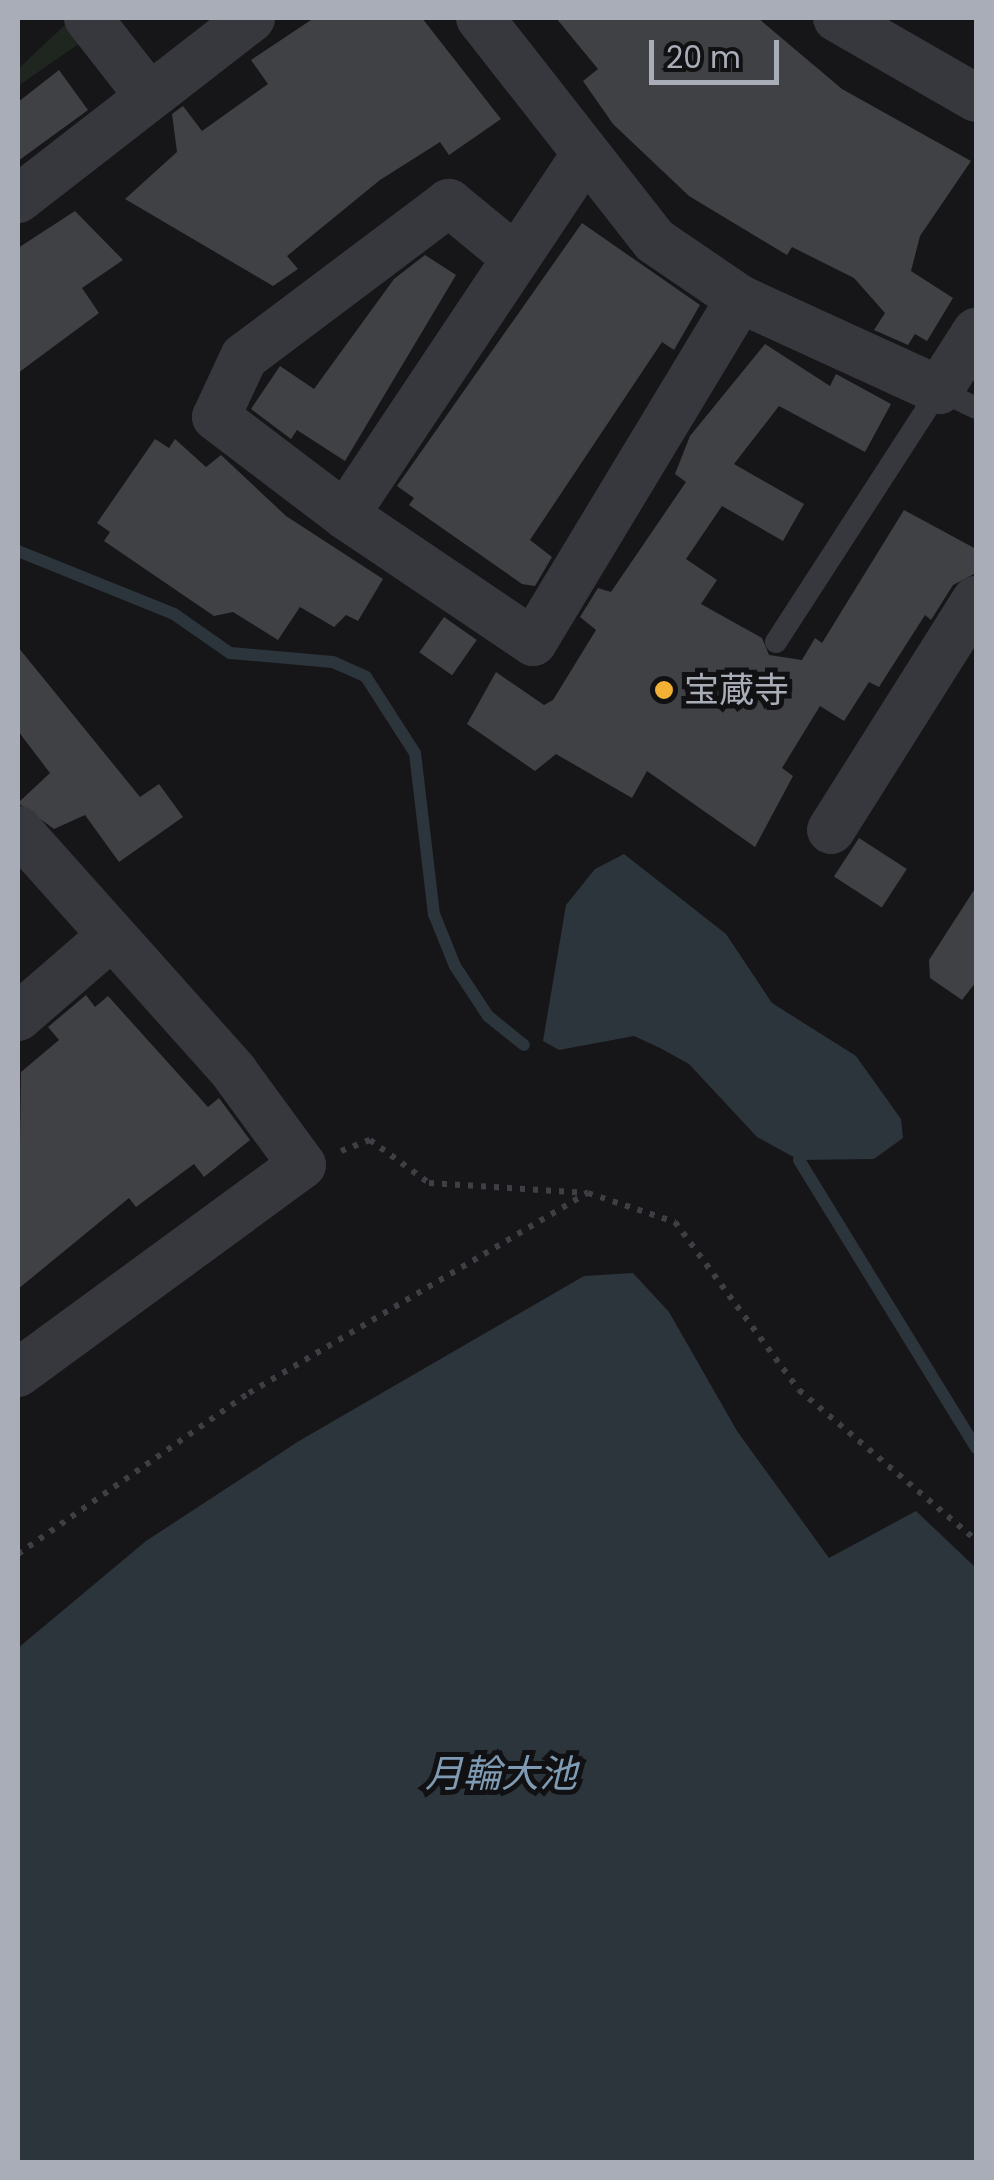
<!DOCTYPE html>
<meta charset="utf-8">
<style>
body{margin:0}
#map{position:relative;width:994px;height:2180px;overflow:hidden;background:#161618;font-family:Poppins,"Noto Sans JP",sans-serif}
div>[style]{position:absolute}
.green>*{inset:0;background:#1e261f}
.water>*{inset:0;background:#2c353c}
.stream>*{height:12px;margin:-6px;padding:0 6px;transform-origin:6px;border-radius:6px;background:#2c353c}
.building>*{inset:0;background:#404145;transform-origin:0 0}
.path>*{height:6px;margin-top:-3px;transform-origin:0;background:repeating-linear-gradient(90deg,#3d3f44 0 5px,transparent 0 13px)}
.service>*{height:22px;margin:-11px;padding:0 11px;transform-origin:11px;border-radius:11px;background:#37383d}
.minor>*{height:48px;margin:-24px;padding:0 24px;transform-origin:24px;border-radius:24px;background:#37383d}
.dots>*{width:28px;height:28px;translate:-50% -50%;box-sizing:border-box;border:5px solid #111113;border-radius:50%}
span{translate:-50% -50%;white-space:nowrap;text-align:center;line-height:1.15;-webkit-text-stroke:10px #111113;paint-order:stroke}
.poi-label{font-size:35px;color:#a8adb8}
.left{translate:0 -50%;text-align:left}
.water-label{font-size:38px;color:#7f9bb3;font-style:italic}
.frame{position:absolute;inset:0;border:20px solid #a8adb8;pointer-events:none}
.scale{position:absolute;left:649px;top:40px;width:130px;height:45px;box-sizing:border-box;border:5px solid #a8adb8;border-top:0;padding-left:12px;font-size:30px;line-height:35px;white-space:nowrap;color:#a8adb8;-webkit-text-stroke:8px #111113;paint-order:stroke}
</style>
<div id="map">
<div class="green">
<div style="clip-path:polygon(67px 23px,83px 41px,18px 86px,18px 69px)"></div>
</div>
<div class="water">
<div style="clip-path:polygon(624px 854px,726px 934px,772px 1003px,856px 1056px,901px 1119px,903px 1138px,874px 1159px,799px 1160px,757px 1137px,689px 1064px,660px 1048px,634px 1036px,559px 1050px,543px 1041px,566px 905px,595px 869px)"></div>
<div style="clip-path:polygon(633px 1273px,669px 1312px,737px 1431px,829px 1558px,916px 1511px,976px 1568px,976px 2162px,18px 2162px,18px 1648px,146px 1541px,299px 1441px,584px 1276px)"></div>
</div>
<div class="stream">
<div style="left:18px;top:551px;width:168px;rotate:22deg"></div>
<div style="left:174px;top:614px;width:68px;rotate:34.9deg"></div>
<div style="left:230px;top:653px;width:103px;rotate:5deg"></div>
<div style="left:333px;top:662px;width:36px;rotate:24deg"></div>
<div style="left:366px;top:677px;width:90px;rotate:57.2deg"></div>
<div style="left:415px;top:753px;width:162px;rotate:83.3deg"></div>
<div style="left:434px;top:914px;width:56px;rotate:68deg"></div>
<div style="left:455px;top:966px;width:60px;rotate:56.6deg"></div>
<div style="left:488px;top:1016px;width:46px;rotate:38.9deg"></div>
<div style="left:799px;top:1160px;width:338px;rotate:58.4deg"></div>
</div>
<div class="building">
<div style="clip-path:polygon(314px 18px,422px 18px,501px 119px,449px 155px,440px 142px,380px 180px,287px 256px,298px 269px,273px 286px,125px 199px,177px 152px,172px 114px,183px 106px,202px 131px,268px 84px,251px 60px)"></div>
<div style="clip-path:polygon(556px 18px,758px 18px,842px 89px,971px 161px,920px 236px,911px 271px,953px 298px,927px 341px,915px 334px,908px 345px,874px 330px,885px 313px,854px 278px,792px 247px,787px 255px,689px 196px,613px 124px,583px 81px,598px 69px)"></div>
<div style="clip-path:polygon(59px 70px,88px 110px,18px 161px,18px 102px)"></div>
<div style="clip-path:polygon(75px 211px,123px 260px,82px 288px,99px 313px,18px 373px,18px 248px)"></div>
<div style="clip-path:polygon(582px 223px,700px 305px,674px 350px,662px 342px,530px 540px,552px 557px,535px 586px,522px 584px,409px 505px,414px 498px,397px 486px)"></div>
<div style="clip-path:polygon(425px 255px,456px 275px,345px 461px,297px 430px,291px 439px,251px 409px,280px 366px,314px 389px,394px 279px)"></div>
<div style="clip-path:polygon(765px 344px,830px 386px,836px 374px,891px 404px,865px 452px,779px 406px,734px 464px,804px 504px,783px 541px,722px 506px,686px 559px,717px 580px,701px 604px,762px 638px,769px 655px,802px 660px,815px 638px,822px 643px,904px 510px,976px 549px,976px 573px,953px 585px,931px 620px,925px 615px,879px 687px,869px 682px,844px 721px,820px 706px,782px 768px,793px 776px,755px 847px,647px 771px,632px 798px,556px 754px,535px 771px,467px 724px,496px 672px,544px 705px,553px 700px,596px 630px,580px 617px,598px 588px,611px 592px,686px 482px,675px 474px,690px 436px)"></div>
<div style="clip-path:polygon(155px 439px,169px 448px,175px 439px,206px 467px,221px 455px,286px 516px,383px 579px,358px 621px,346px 615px,334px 627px,300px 607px,278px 640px,233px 612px,214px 616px,104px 541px,110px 532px,97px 523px)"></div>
<div style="left:444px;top:617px;width:40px;height:43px;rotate:35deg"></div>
<div style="clip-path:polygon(18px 647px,140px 797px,159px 784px,183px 817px,119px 862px,85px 815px,54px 829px,18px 803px,50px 773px,18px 731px)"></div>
<div style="left:859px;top:838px;width:57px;height:46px;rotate:33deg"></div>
<div style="clip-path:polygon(976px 887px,976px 982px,962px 1000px,930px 978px,929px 960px)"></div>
<div style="clip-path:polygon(86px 995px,95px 1007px,108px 996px,208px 1107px,219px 1098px,250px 1140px,204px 1177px,194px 1164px,136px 1207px,129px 1198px,18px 1289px,21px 1072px,59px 1040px,48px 1027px)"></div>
</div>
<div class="path">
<div style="left:341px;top:1151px;width:31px;rotate:-21deg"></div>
<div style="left:370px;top:1140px;width:73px;rotate:36.1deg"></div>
<div style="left:429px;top:1183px;width:159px;rotate:3.6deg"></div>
<div style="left:588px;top:1193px;width:92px;rotate:18.4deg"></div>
<div style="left:675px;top:1222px;width:209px;rotate:53.6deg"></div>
<div style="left:799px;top:1390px;width:232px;rotate:40.3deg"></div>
<div style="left:18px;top:1554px;width:282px;rotate:-34.9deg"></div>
<div style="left:249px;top:1393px;width:393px;rotate:-30.6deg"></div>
</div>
<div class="service">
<div style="left:776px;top:642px;width:300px;rotate:-57.1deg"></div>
<div style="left:939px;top:390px;width:41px;rotate:25.9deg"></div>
</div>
<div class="minor">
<div style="left:88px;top:18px;width:99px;rotate:52deg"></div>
<div style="left:480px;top:18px;width:283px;rotate:51.9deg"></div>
<div style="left:655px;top:241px;width:103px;rotate:34.3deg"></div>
<div style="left:740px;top:299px;width:219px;rotate:24.6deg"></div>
<div style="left:939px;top:390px;width:69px;rotate:-57.5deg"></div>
<div style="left:837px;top:18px;width:160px;rotate:29.9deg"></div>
<div style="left:18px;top:199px;width:295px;rotate:-37.8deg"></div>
<div style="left:516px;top:258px;width:87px;rotate:-140.6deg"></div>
<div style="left:449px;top:203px;width:256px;rotate:143.1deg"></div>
<div style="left:244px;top:357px;width:66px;rotate:115deg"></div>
<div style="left:216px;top:417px;width:162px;rotate:37.2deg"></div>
<div style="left:345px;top:515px;width:430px;rotate:-56.3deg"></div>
<div style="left:345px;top:515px;width:227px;rotate:34deg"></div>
<div style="left:533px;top:642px;width:401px;rotate:-58.9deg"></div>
<div style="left:18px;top:830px;width:324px;rotate:48.2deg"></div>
<div style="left:234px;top:1072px;width:115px;rotate:53.8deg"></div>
<div style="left:302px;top:1165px;width:352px;rotate:143.8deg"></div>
<div style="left:831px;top:830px;width:272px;rotate:-57.8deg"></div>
<div style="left:18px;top:1017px;width:118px;rotate:-40.9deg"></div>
</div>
<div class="dots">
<div style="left:664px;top:690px;background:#f2b134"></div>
</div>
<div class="poi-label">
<span class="left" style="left:684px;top:690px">宝蔵寺</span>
</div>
<div class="water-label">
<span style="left:501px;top:1774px">月輪大池</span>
</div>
<div class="frame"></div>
<div class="scale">20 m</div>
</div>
